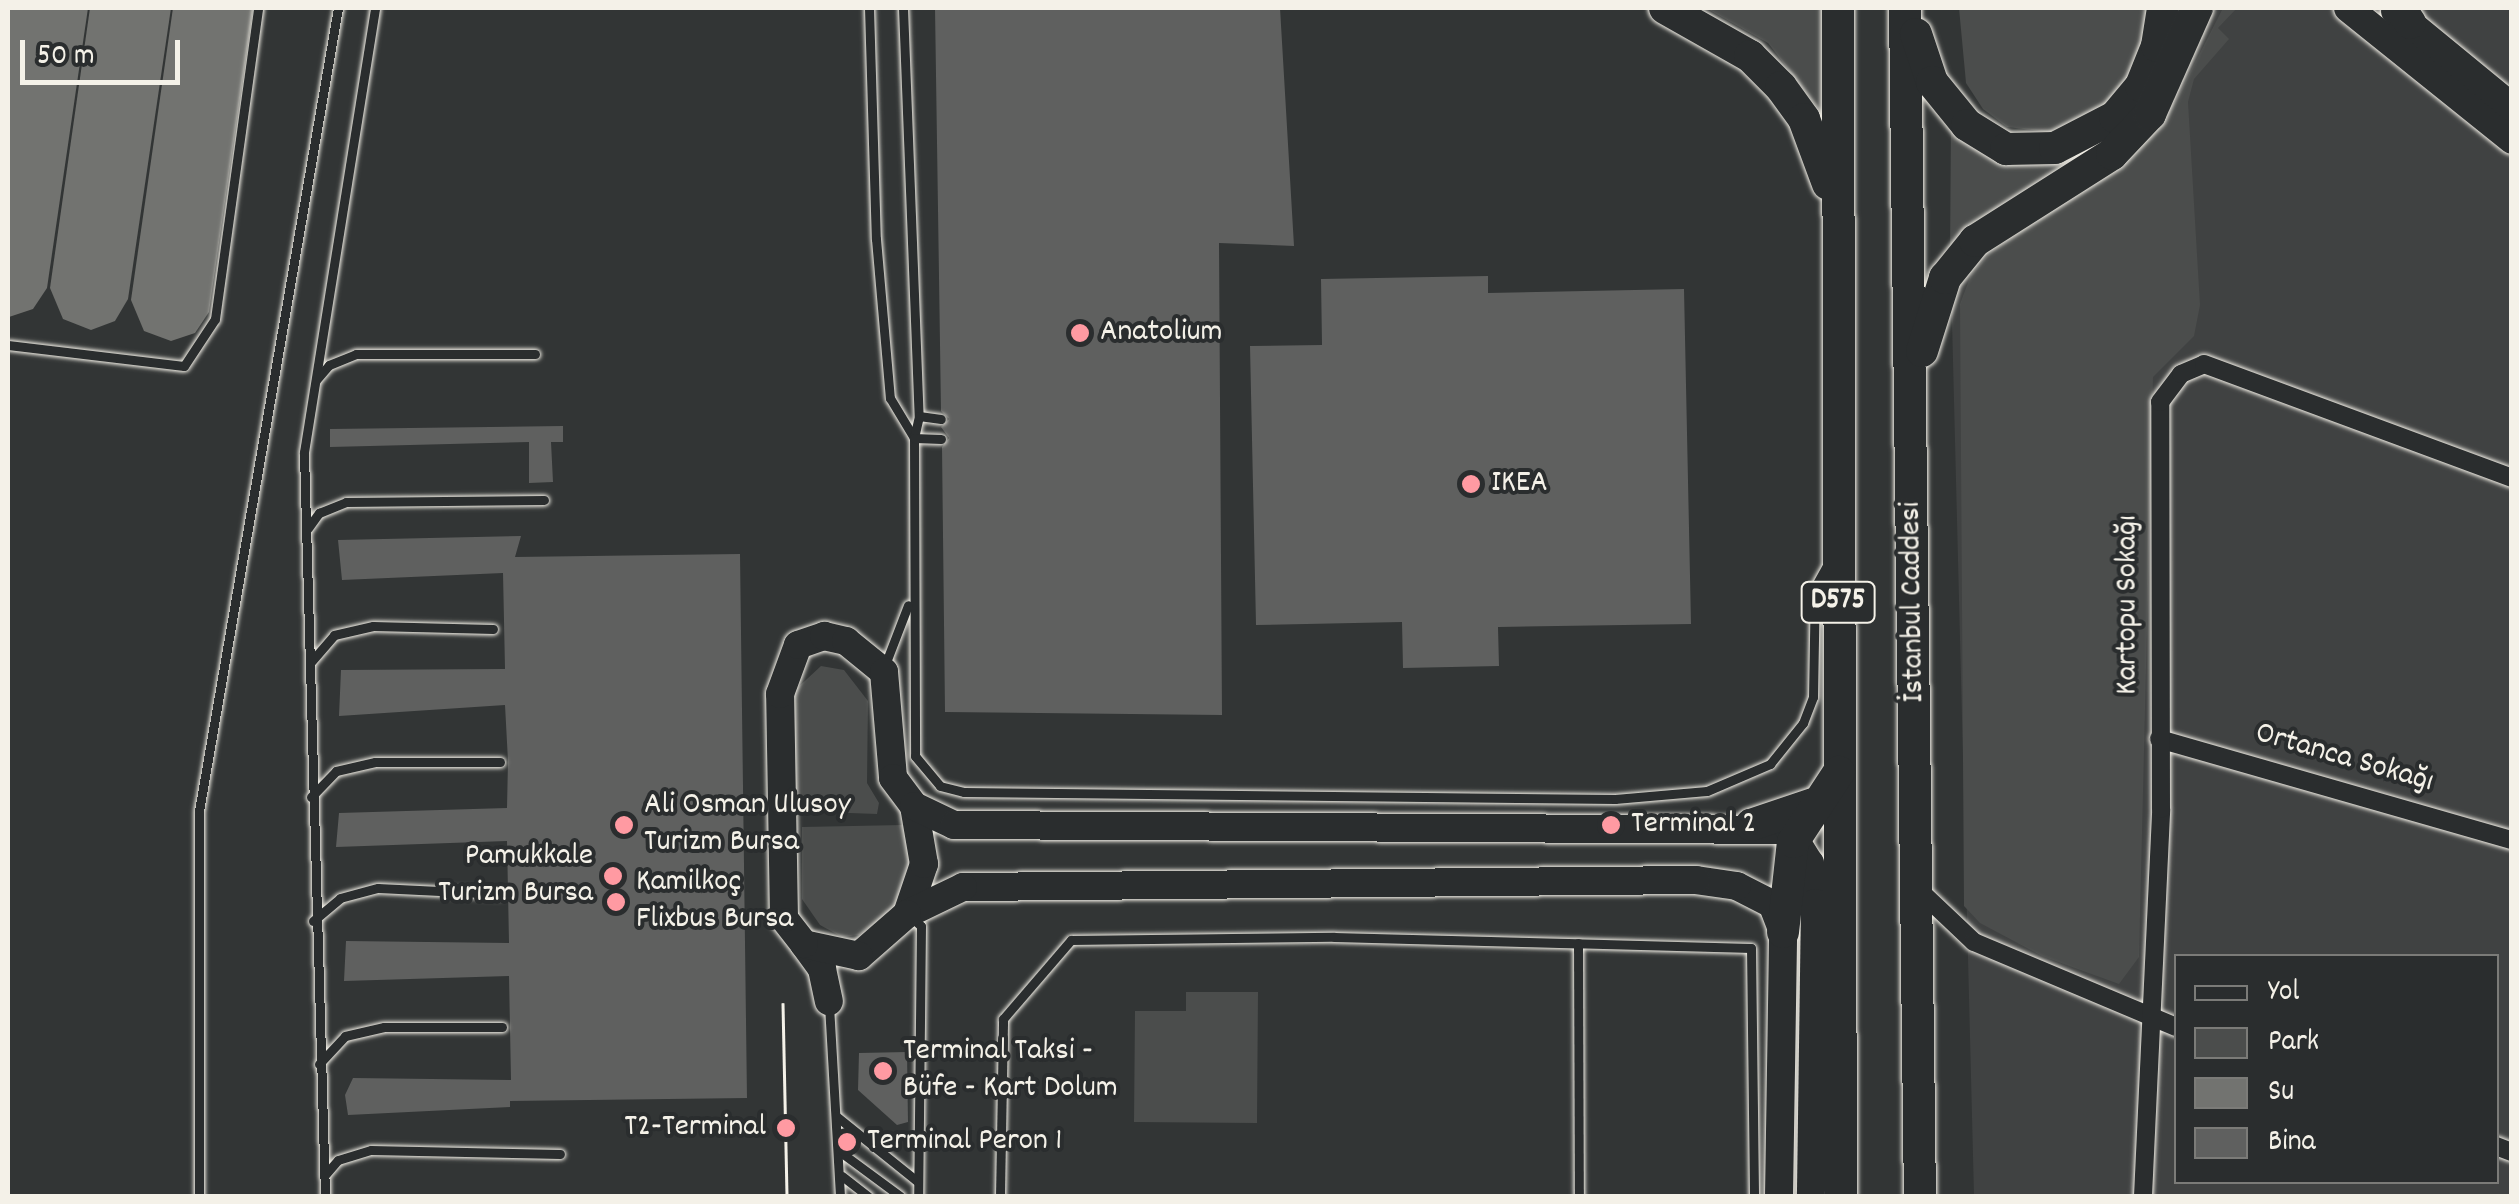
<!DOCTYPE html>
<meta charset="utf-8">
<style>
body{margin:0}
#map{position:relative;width:2519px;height:1204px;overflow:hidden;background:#323535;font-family:Dekko,sans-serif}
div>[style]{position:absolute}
.built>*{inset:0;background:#404242}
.green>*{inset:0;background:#4b4d4c}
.water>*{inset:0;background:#727370}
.building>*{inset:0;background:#5f605f}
.roads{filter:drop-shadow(0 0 2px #f4f1e8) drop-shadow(0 0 2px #f4f1e8)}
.lane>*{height:9px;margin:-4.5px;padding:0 4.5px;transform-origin:4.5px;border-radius:4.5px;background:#2a2d2e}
.street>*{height:18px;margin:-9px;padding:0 9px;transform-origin:9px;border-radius:9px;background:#2a2d2e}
.primary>*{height:28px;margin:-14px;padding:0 14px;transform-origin:14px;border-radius:14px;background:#2a2d2e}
.highway>*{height:32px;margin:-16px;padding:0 16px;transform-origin:16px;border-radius:16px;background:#2a2d2e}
.tram>*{height:2.5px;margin:-1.25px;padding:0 1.25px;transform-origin:1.25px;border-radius:1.25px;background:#f4f1e8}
.dots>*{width:28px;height:28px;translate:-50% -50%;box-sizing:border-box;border:5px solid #2a2d2e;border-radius:50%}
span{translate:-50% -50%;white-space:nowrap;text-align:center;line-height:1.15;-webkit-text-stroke:8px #2a2d2e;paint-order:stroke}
.shield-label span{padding:2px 8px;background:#2a2d2e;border:2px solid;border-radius:8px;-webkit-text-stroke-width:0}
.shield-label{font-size:30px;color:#f4f1e8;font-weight:700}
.poi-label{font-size:32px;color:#f4f1e8}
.left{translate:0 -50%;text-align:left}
.right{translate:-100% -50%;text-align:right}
.street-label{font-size:32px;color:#f4f1e8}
.frame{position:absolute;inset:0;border:10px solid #f4f1e8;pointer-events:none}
.legend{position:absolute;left:2174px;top:954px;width:325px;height:230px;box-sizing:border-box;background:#2a2d2e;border:2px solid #7b7b78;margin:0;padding:12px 18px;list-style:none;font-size:30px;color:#f4f1e8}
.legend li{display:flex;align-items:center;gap:20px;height:50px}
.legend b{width:50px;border:2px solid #7b7b78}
.scale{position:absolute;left:20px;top:40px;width:160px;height:45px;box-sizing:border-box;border:5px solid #f4f1e8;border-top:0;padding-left:12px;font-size:30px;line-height:35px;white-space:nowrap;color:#f4f1e8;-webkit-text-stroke:8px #2a2d2e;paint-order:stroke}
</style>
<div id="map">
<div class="built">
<div style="clip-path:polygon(evenodd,2178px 8px,2511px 8px,2511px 1196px,1974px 1196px,1950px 242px,2178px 8px,2176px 956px,2496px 956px,2496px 1182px,2176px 1182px,2176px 956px)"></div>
</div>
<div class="green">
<div style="clip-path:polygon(1706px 8px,1822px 8px,1826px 118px,1768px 43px)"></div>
<div style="clip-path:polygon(1959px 8px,2151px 8px,2149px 32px,2120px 94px,2088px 118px,2048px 132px,2007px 127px,1983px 109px,1966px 83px)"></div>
<div style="clip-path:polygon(2223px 8px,2237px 8px,2218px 28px,2229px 39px,2194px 79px,2188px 102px,2200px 305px,2194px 336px,2153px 377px,2139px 957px,2119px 984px,2042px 956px,1980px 923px,1964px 906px,1960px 304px,1971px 275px,1990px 253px,2147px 137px,2175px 102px)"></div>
<div style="clip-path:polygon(1951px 118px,1968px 137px,2121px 130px,1950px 260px)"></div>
<div style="clip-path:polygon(821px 666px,844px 670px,868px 701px,867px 783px,879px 803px,877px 814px,795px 811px,794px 691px)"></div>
<div style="clip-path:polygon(903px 825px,912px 869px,905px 900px,859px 935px,842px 937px,820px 925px,802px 899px,802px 827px)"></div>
<div style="clip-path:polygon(1186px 992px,1258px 992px,1257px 1123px,1134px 1122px,1135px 1011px,1186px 1011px)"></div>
</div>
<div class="water">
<div style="clip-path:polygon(8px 8px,88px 8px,47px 288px,33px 309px,9px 317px)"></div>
<div style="clip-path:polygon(90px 8px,171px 8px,128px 299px,115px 321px,91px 330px,63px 319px,50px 288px)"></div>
<div style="clip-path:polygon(173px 8px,253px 8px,209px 312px,195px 333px,171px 341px,144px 331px,131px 300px)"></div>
</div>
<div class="building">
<div style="clip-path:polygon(935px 8px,1280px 8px,1294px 246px,1219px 243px,1222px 715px,945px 712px,942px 447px,949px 438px,941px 427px,949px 419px,941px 411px)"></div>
<div style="clip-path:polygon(1488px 276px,1488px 293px,1684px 289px,1691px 624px,1498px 627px,1499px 666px,1403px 668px,1402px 622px,1256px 625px,1250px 346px,1322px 345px,1321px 279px)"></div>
<div style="clip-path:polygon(563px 426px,563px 442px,551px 442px,553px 482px,529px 483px,529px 442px,330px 447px,330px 429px)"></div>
<div style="clip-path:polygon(521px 536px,515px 557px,740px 554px,747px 1098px,510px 1101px,510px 1107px,348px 1115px,345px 1095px,353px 1078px,511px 1080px,509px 976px,344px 981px,346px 941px,509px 943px,507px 841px,336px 847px,339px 813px,507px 808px,508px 761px,505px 705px,339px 716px,341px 670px,505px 669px,503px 573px,342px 580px,338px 540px)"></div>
<div style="clip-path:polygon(907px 1052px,908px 1122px,897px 1125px,858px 1090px,859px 1053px)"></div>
</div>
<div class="roads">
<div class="lane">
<div style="left:869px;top:8px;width:231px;rotate:88.3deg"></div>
<div style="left:876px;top:239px;width:160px;rotate:85deg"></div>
<div style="left:890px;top:398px;width:47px;rotate:59deg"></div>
<div style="left:914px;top:438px;width:318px;rotate:89.8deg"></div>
<div style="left:915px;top:756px;width:39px;rotate:50deg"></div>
<div style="left:940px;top:786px;width:25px;rotate:14deg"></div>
<div style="left:964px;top:792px;width:651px;rotate:0.62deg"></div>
<div style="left:1615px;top:799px;width:92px;rotate:-5deg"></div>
<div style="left:1707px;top:791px;width:69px;rotate:-23.2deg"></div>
<div style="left:1770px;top:764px;width:53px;rotate:-51.2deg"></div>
<div style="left:1803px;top:723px;width:28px;rotate:-69deg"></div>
<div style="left:1813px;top:697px;width:110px;rotate:-89deg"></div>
<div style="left:1815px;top:587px;width:29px;rotate:-61deg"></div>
<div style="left:903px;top:8px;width:408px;rotate:87.8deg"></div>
<div style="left:919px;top:416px;width:23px;rotate:103deg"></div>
<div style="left:914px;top:438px;width:27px;rotate:2deg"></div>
<div style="left:8px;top:345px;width:177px;rotate:6.8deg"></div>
<div style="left:184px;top:366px;width:56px;rotate:-56.6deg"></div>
<div style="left:215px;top:319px;width:314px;rotate:-82.1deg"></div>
<div style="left:316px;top:380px;width:20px;rotate:-49deg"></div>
<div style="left:329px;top:365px;width:29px;rotate:-22deg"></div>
<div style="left:356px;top:354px;width:179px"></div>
<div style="left:919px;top:416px;width:22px;rotate:8deg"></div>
<div style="left:308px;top:528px;width:19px;rotate:-54deg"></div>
<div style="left:319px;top:513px;width:29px;rotate:-22deg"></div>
<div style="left:346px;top:502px;width:198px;rotate:-0.6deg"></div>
<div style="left:310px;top:663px;width:37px;rotate:-49deg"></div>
<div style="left:334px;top:635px;width:40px;rotate:-13deg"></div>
<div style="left:373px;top:626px;width:120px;rotate:1.4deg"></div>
<div style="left:885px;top:665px;width:64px;rotate:-69deg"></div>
<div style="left:311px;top:797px;width:36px;rotate:-46deg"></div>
<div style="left:336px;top:771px;width:40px;rotate:-13deg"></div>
<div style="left:375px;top:762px;width:125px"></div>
<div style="left:912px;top:918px;width:12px;rotate:42deg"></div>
<div style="left:921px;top:926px;width:270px;rotate:90.6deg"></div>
<div style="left:313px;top:921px;width:35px;rotate:-40deg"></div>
<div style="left:340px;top:898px;width:39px;rotate:-15deg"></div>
<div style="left:378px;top:888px;width:123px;rotate:2.8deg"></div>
<div style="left:1578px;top:943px;width:253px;rotate:89.8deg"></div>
<div style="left:829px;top:1005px;width:191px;rotate:86.7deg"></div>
<div style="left:319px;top:1064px;width:38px;rotate:-47deg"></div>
<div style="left:345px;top:1036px;width:40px;rotate:-13deg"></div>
<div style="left:384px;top:1027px;width:118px"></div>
<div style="left:836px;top:1116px;width:105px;rotate:38.8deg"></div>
<div style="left:839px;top:1151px;width:76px;rotate:36.4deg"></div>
<div style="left:324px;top:1176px;width:21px;rotate:-49deg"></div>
<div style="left:338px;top:1160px;width:34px;rotate:-17deg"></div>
<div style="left:371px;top:1150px;width:189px;rotate:1.2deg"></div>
<div style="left:842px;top:1176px;width:33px;rotate:38deg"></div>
<div style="left:199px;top:1196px;width:385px;rotate:-90deg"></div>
<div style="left:199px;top:811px;width:815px;rotate:-80.18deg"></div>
<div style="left:325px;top:1196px;width:744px;rotate:-91.62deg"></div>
<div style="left:304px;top:452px;width:450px;rotate:-80.9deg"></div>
<div style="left:1000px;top:1196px;width:177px;rotate:-89deg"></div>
<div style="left:1003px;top:1019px;width:104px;rotate:-49.3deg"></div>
<div style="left:1071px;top:940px;width:263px;rotate:-0.7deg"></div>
<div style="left:1334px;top:937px;width:417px;rotate:1.5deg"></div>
<div style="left:1751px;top:948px;width:248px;rotate:89.3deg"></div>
</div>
<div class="street">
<div style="left:2159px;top:739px;width:367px;rotate:16deg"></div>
<div style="left:1920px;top:891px;width:74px;rotate:43.4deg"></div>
<div style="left:1974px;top:942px;width:219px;rotate:22.8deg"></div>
<div style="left:2496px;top:1146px;width:17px;rotate:21deg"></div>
<div style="left:2143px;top:1196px;width:387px;rotate:-87.3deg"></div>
<div style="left:2161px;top:809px;width:407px;rotate:-90.1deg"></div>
<div style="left:2160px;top:402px;width:35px;rotate:-53deg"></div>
<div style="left:2181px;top:374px;width:25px;rotate:-23deg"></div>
<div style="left:2204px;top:364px;width:328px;rotate:20.3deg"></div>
</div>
<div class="primary">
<div style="left:2348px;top:8px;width:211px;rotate:38.8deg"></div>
<div style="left:2395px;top:11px;width:151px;rotate:39.4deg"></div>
<div style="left:907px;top:914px;width:53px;rotate:-71.2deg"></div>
<div style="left:924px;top:864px;width:59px;rotate:-99.8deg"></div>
<div style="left:804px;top:944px;width:31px;rotate:54deg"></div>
<div style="left:822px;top:969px;width:33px;rotate:78deg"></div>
<div style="left:1779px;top:1196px;width:264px;rotate:-89.1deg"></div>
<div style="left:1783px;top:932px;width:30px;rotate:-111deg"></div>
<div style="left:1772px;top:904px;width:39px;rotate:-153deg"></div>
<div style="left:1737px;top:886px;width:41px;rotate:-171.7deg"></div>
<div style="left:1696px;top:880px;width:733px;rotate:179.45deg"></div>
<div style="left:963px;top:887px;width:62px;rotate:154.3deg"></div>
<div style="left:907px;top:914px;width:64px;rotate:138.8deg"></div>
<div style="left:859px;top:956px;width:56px;rotate:-167.7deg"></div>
<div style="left:804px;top:944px;width:33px;rotate:-128deg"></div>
<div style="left:784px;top:918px;width:224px;rotate:-91deg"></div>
<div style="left:780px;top:694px;width:52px;rotate:-69.8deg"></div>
<div style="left:798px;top:645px;width:28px;rotate:-19deg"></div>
<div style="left:824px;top:636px;width:23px;rotate:13deg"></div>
<div style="left:846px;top:641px;width:49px;rotate:39.2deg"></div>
<div style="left:884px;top:672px;width:106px;rotate:85.1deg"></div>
<div style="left:893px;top:778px;width:35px;rotate:53deg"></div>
<div style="left:914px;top:806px;width:44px;rotate:25.4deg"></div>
<div style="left:954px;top:825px;width:835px;rotate:0.34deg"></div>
<div style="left:1789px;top:830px;width:39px;rotate:58deg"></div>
<div style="left:1810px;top:863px;width:40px;rotate:82.9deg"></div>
<div style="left:1815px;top:903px;width:293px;rotate:90.8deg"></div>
</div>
<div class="highway">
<div style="left:1665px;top:8px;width:98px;rotate:29.5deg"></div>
<div style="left:1750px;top:56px;width:44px;rotate:45deg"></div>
<div style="left:1781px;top:87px;width:39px;rotate:54deg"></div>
<div style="left:1804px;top:119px;width:69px;rotate:69.7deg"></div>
<div style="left:1838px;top:8px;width:1188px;rotate:89.86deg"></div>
<div style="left:1905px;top:8px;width:1188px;rotate:89.28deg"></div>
<div style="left:2400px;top:8px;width:18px;rotate:56deg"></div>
<div style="left:1916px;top:34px;width:51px;rotate:71.6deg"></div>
<div style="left:1932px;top:82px;width:55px;rotate:50.9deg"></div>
<div style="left:1967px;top:125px;width:46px;rotate:31.6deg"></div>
<div style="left:2006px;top:149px;width:49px;rotate:-1.2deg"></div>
<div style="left:2055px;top:148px;width:68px;rotate:-27.3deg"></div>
<div style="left:2115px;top:117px;width:40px;rotate:-50deg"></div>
<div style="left:2141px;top:86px;width:43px;rotate:-68.2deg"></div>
<div style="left:2157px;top:46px;width:38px;rotate:-81deg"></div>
<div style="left:1922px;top:351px;width:77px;rotate:-72.5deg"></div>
<div style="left:1945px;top:278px;width:48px;rotate:-51deg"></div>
<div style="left:1975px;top:241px;width:162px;rotate:-32.4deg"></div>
<div style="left:2112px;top:154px;width:55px;rotate:-46.5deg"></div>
<div style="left:2150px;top:114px;width:116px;rotate:-66.1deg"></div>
<div style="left:1751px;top:825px;width:65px;rotate:-18.7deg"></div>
<div style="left:1783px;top:932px;width:91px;rotate:-83.7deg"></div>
<div style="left:1793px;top:842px;width:84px;rotate:-56.7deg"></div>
</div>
</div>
<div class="tram">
<div style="left:783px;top:1004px;width:192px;rotate:88.8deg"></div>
</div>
<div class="dots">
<div style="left:1080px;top:333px;background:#ff9aa2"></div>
<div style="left:1471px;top:484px;background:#ff9aa2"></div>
<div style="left:624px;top:825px;background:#ff9aa2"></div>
<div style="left:1611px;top:825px;background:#ff9aa2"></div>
<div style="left:613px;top:876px;background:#ff9aa2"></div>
<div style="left:616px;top:902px;background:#ff9aa2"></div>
<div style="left:883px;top:1071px;background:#ff9aa2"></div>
<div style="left:786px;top:1128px;background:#ff9aa2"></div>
<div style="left:847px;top:1142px;background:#ff9aa2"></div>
</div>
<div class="shield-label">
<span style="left:1838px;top:602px">D575</span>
</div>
<div class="poi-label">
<span class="left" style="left:1100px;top:333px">Anatolium</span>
<span class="left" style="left:1491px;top:484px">IKEA</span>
<span class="left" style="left:644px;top:825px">Ali Osman Ulusoy<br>Turizm Bursa</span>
<span class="left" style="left:1631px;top:825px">Terminal 2</span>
<span class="right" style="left:593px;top:876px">Pamukkale<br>Turizm Bursa</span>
<span class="left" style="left:636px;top:902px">Kamilkoç<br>Flixbus Bursa</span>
<span class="left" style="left:903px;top:1071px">Terminal Taksi -<br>Büfe - Kart Dolum</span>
<span class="right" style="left:766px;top:1128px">T2-Terminal</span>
<span class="left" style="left:867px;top:1142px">Terminal Peron 1</span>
</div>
<div class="street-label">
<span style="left:1914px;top:602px;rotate:-91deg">İstanbul Caddesi</span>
<span style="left:2129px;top:605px;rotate:-90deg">Kartopu Sokağı</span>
<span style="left:2344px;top:759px;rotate:16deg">Ortanca Sokağı</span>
</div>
<div class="frame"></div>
<ul class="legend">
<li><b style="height:12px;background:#2a2d2e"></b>Yol</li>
<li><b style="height:28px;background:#4b4d4c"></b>Park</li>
<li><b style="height:28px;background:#727370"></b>Su</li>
<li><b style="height:28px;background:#5f605f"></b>Bina</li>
</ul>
<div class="scale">50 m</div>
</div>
